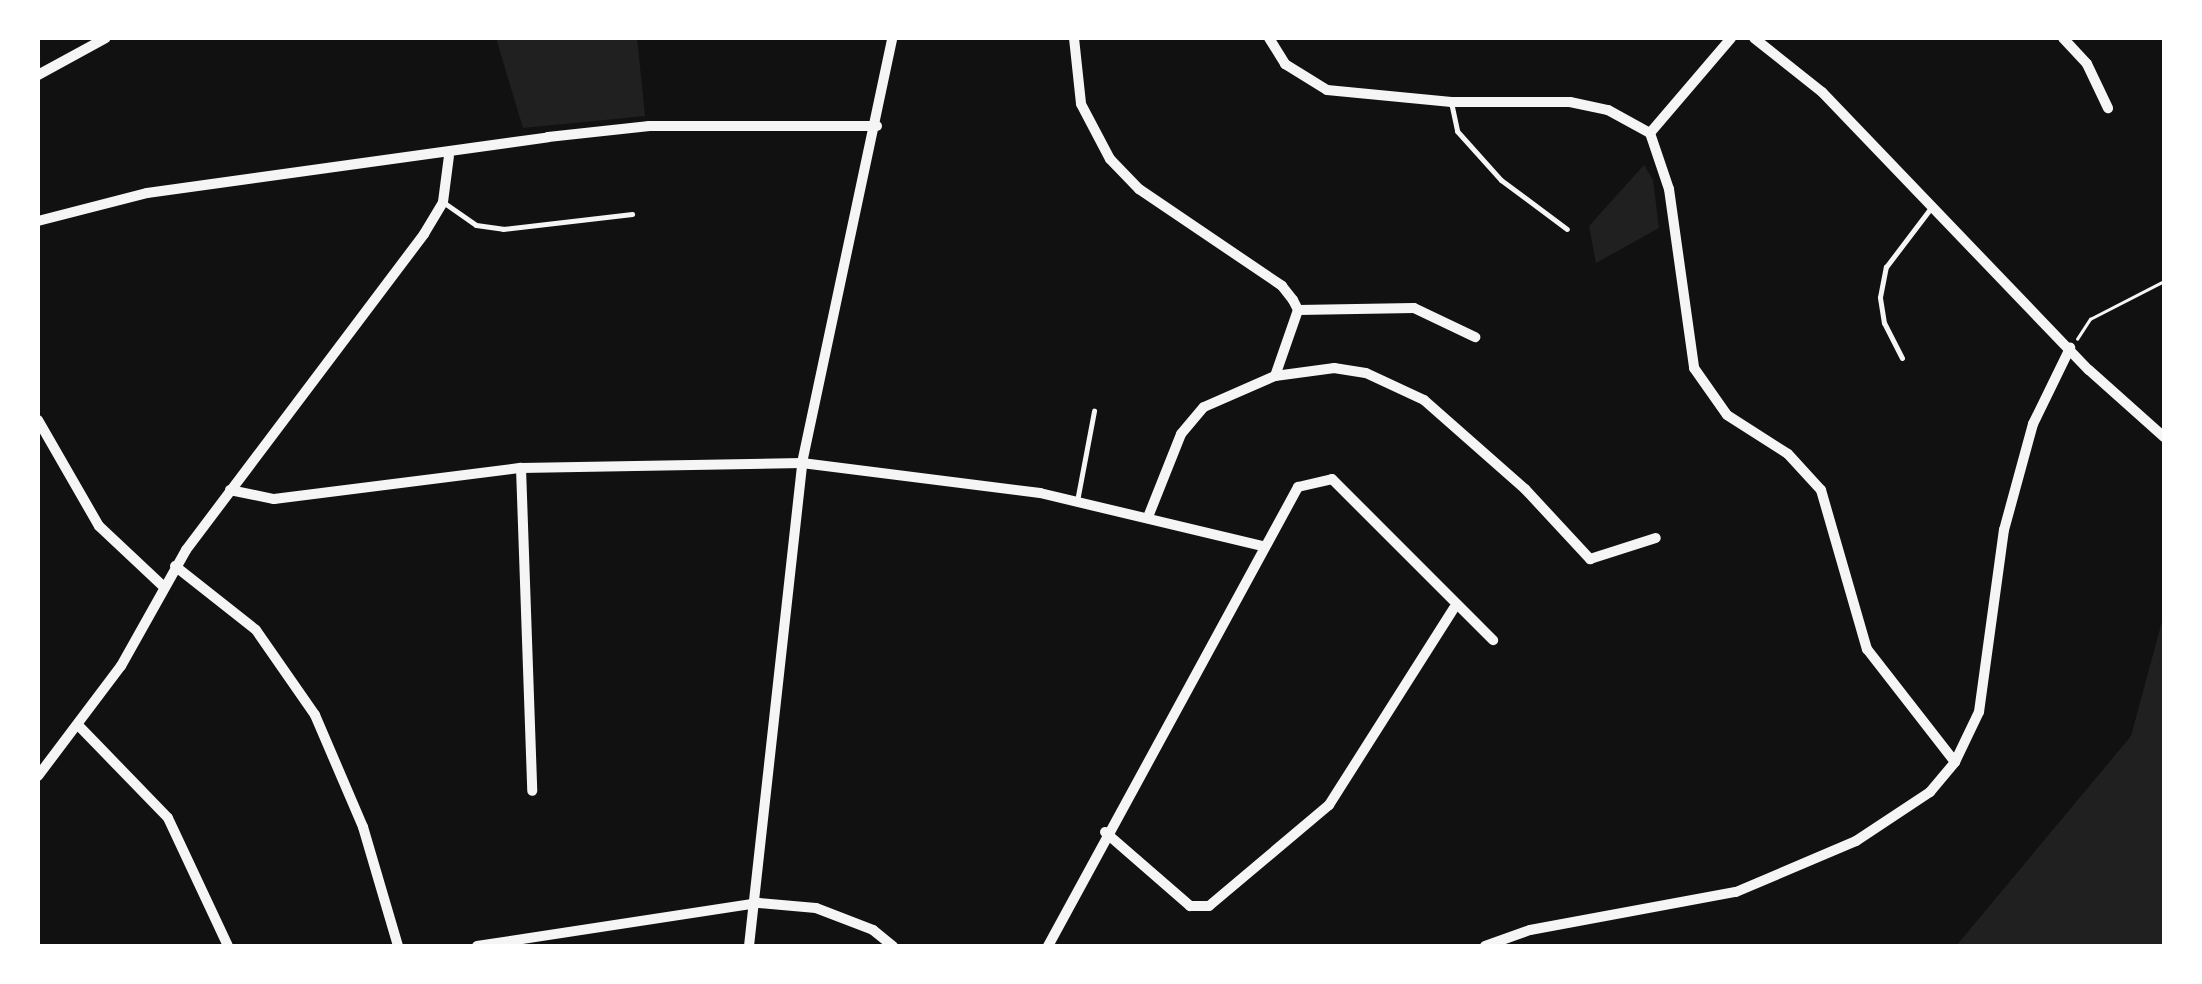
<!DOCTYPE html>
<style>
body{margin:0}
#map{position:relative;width:2202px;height:984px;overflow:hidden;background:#111;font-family:Figtree,sans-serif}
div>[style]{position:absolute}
.green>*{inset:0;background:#202020}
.path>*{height:2.5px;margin:-1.25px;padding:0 1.25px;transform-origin:1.25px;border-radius:1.25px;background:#f5f5f5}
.service>*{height:5px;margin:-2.5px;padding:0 2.5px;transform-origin:2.5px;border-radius:2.5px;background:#f5f5f5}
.minor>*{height:10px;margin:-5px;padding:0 5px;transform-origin:5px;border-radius:5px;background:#f5f5f5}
span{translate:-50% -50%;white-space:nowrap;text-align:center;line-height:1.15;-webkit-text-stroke:9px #fff;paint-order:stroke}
.frame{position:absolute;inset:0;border:40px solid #fff;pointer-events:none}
</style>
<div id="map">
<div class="green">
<div style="clip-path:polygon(496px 38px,637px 38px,645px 116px,523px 128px)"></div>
<div style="clip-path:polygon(1644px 165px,1653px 180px,1659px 228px,1596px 263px,1589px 226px)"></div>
<div style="clip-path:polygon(2164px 614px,2164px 946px,1956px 946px,2131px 736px)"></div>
</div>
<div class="path">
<div style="left:2077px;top:339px;width:24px;rotate:-57deg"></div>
<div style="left:2090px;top:319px;width:83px;rotate:-27.2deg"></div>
</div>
<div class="service">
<div style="left:1451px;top:102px;width:30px;rotate:78deg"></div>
<div style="left:1457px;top:131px;width:66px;rotate:48.1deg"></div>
<div style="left:1501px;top:180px;width:82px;rotate:36.6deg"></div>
<div style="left:443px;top:202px;width:40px;rotate:34.9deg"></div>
<div style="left:476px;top:225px;width:27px;rotate:8deg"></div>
<div style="left:503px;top:229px;width:130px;rotate:-6.6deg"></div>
<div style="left:1902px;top:358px;width:39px;rotate:-117deg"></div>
<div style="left:1884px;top:323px;width:26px;rotate:-99deg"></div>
<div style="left:1880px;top:297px;width:31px;rotate:-79deg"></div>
<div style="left:1886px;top:267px;width:78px;rotate:-52.8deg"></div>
<div style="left:1077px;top:501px;width:92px;rotate:-79.3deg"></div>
</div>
<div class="minor">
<div style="left:1074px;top:38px;width:66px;rotate:83.9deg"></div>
<div style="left:1081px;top:104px;width:62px;rotate:62.2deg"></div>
<div style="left:1110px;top:159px;width:42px;rotate:46deg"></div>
<div style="left:1139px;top:189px;width:173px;rotate:34.1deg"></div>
<div style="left:1282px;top:286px;width:18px;rotate:52deg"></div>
<div style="left:1293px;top:300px;width:11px;rotate:63deg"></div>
<div style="left:1298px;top:310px;width:70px;rotate:109.2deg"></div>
<div style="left:1269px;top:38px;width:31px;rotate:58deg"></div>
<div style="left:1285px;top:64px;width:49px;rotate:31.8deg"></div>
<div style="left:1327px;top:90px;width:125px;rotate:5.5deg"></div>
<div style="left:1451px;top:102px;width:119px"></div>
<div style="left:1570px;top:102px;width:39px;rotate:12deg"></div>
<div style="left:1608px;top:110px;width:48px;rotate:28.7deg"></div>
<div style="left:1650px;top:133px;width:59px;rotate:71.3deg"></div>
<div style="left:1669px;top:189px;width:181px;rotate:82deg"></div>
<div style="left:1694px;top:368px;width:57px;rotate:54.9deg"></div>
<div style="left:1727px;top:415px;width:72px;rotate:32.6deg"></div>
<div style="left:1788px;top:454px;width:49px;rotate:47.5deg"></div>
<div style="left:1821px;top:490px;width:166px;rotate:73.9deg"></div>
<div style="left:1867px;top:649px;width:143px;rotate:52.1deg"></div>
<div style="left:1754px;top:38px;width:87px;rotate:38.5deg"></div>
<div style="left:1822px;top:92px;width:385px;rotate:46.2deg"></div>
<div style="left:2089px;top:370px;width:101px;rotate:41.8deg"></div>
<div style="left:2063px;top:38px;width:35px;rotate:47deg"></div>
<div style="left:2087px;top:64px;width:49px;rotate:64.5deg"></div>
<div style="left:38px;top:75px;width:77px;rotate:-28.6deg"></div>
<div style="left:1650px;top:133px;width:125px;rotate:-49.5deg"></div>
<div style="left:38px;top:221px;width:113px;rotate:-14.4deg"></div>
<div style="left:147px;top:193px;width:405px;rotate:-7.9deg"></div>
<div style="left:548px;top:137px;width:102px;rotate:-6.2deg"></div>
<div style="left:649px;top:126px;width:228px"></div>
<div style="left:1298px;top:310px;width:116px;rotate:-1deg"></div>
<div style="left:1414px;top:308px;width:68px;rotate:25.4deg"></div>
<div style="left:38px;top:420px;width:122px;rotate:60.1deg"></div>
<div style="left:99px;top:526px;width:88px;rotate:43.2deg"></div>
<div style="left:521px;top:468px;width:323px;rotate:88deg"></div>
<div style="left:230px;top:490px;width:45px;rotate:11.6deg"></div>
<div style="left:274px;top:499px;width:249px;rotate:-7.2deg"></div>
<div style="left:521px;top:468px;width:281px;rotate:-1deg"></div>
<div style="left:802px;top:463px;width:240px;rotate:7.2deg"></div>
<div style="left:1040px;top:493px;width:228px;rotate:13.4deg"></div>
<div style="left:1148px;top:517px;width:89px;rotate:-68.3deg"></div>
<div style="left:1181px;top:434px;width:35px;rotate:-50deg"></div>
<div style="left:1204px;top:407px;width:77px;rotate:-23.6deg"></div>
<div style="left:1275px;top:376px;width:60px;rotate:-7.7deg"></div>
<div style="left:1334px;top:368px;width:32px;rotate:9deg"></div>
<div style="left:1366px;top:373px;width:64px;rotate:25deg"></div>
<div style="left:1424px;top:400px;width:135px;rotate:41.4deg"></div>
<div style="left:1525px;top:489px;width:96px;rotate:47.1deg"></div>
<div style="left:1590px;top:559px;width:69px;rotate:-17.7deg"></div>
<div style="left:175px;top:566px;width:103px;rotate:38.3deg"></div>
<div style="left:256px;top:630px;width:103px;rotate:55.2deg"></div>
<div style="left:315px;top:715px;width:122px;rotate:66.8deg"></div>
<div style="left:363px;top:827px;width:124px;rotate:73.6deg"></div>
<div style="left:78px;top:725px;width:129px;rotate:45.9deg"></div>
<div style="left:168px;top:818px;width:141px;rotate:64.9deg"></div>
<div style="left:38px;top:776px;width:138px;rotate:-53deg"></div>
<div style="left:121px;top:666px;width:133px;rotate:-60.7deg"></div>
<div style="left:186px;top:550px;width:396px;rotate:-53deg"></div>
<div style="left:424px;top:234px;width:37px;rotate:-59deg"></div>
<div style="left:443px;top:202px;width:46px;rotate:-82.6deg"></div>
<div style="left:1105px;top:832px;width:113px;rotate:41deg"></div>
<div style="left:1190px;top:906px;width:19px"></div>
<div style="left:1209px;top:906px;width:157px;rotate:-40.1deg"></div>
<div style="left:1329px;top:805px;width:233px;rotate:-57.6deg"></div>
<div style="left:477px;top:946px;width:285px;rotate:-8.7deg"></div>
<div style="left:759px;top:903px;width:57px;rotate:5deg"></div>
<div style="left:816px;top:908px;width:61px;rotate:21.1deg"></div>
<div style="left:873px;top:930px;width:26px;rotate:39deg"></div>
<div style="left:749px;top:946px;width:486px;rotate:-83.7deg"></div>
<div style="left:802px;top:463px;width:434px;rotate:-78deg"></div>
<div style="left:1048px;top:946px;width:523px;rotate:-61.42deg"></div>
<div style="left:1298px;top:487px;width:35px;rotate:-13deg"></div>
<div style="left:1332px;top:479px;width:228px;rotate:45deg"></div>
<div style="left:1485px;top:946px;width:48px;rotate:-19.6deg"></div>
<div style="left:1530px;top:930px;width:209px;rotate:-10.5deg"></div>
<div style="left:1736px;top:892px;width:130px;rotate:-23deg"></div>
<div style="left:1856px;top:841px;width:89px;rotate:-33.5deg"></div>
<div style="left:1930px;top:792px;width:39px;rotate:-50deg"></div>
<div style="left:1955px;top:762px;width:55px;rotate:-64.4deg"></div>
<div style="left:1979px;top:712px;width:184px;rotate:-82.2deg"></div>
<div style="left:2004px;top:530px;width:110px;rotate:-74.7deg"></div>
<div style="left:2033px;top:424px;width:85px;rotate:-64deg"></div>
</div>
<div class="frame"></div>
</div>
